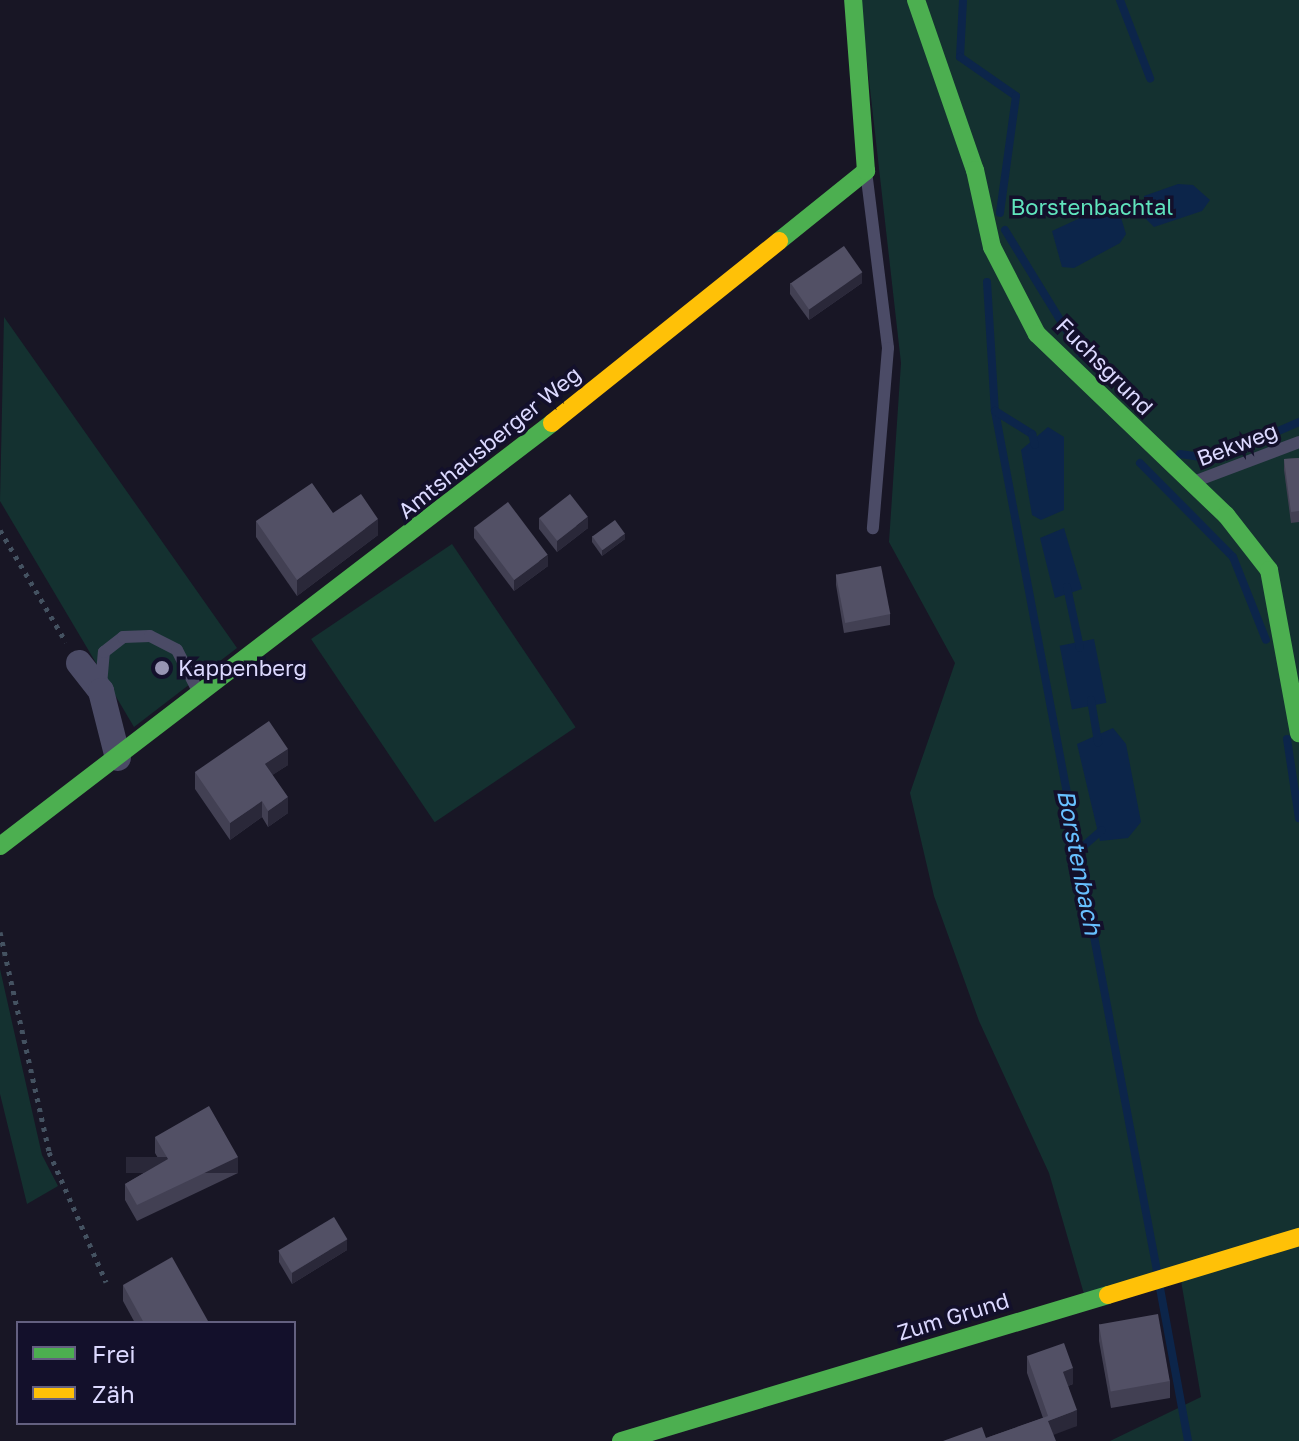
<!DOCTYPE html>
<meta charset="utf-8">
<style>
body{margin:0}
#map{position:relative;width:1299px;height:1441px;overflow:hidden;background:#181625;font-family:"Golos Text",sans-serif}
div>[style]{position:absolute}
.green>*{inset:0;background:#143130;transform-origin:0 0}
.water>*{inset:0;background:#0c254a;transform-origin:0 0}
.stream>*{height:8px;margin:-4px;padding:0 4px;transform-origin:4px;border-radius:4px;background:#0c254a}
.path>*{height:5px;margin-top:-2.5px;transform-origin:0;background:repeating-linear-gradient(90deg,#445261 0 4px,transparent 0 10px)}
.lane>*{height:12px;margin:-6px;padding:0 6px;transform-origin:6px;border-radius:6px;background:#4b4b66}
.street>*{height:26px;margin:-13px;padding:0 13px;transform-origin:13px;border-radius:13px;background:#4b4b66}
.fast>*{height:18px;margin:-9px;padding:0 9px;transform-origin:9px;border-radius:9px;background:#4caf50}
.slow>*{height:18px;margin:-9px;padding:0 9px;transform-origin:9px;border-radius:9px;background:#ffc107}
.wall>*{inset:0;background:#424053}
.shaded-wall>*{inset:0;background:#2a2839;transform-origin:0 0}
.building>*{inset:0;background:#525065;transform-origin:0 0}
.dots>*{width:22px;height:22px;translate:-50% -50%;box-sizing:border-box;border:4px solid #13102b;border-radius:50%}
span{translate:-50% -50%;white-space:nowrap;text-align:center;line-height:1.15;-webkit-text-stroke:7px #13102b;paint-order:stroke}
.park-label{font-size:22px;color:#60e4bd}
.street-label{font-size:22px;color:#dcd9ff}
.poi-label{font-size:22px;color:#dcd9ff}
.left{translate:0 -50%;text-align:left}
.water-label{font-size:24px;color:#67c0ff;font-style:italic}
.legend{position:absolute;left:16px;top:1321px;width:280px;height:104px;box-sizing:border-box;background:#13102b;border:2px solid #636080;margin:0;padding:10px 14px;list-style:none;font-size:24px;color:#dcd9ff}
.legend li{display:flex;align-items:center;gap:16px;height:40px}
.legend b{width:40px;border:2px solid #636080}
</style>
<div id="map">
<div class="green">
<div style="clip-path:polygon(860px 0,1299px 0,1299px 1441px,1110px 1441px,1201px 1397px,1179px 1269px,1084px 1294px,1049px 1173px,979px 1021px,934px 896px,910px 793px,955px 663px,889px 542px,901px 363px)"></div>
<div style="clip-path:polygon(4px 317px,237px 648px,134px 727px,0 501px)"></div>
<div style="left:452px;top:544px;width:221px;height:170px;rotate:56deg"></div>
<div style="clip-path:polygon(0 969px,42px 1155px,58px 1186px,27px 1204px,0 1094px)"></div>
</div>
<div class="water">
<div style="clip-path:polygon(1178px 184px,1193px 185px,1210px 200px,1202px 211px,1154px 227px,1143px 216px,1144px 196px)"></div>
<div style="clip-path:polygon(1106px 206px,1118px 208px,1126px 234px,1120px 243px,1074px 268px,1062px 267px,1052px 231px)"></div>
<div style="clip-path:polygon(1048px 427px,1064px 437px,1064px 510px,1041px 520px,1032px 515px,1021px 450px)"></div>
<div style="clip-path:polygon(1064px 528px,1082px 589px,1055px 598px,1040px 538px)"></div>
<div style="left:1094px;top:639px;width:65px;height:35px;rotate:79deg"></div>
<div style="clip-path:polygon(1113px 728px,1126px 744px,1141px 822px,1128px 838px,1100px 841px,1077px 744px)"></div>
</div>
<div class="stream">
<div style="left:963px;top:0;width:57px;rotate:93deg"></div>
<div style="left:960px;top:57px;width:68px;rotate:34.9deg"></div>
<div style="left:1016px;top:96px;width:118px;rotate:97.8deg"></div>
<div style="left:1120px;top:0;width:84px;rotate:69deg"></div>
<div style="left:1005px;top:230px;width:145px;rotate:58.5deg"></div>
<div style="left:987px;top:282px;width:129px;rotate:86.5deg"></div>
<div style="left:995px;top:411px;width:875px;rotate:79.33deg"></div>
<div style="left:995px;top:411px;width:44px;rotate:31.9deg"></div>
<div style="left:1032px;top:434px;width:11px;rotate:75deg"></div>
<div style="left:1180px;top:454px;width:34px;rotate:8deg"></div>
<div style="left:1214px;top:459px;width:93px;rotate:-23.5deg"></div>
<div style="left:1140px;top:463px;width:132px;rotate:45.3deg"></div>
<div style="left:1233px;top:557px;width:89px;rotate:68.3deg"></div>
<div style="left:1067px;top:587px;width:62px;rotate:78deg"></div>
<div style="left:1091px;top:700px;width:43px;rotate:80.5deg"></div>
<div style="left:1287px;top:739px;width:80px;rotate:81.4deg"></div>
<div style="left:1079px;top:850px;width:30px;rotate:-41deg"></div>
<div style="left:1160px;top:1288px;width:156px;rotate:79.6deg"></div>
</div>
<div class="path">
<div style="left:0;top:530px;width:130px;rotate:59.5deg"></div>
<div style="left:0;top:932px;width:225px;rotate:77.4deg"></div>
<div style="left:49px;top:1152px;width:142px;rotate:66.3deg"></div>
</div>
<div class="lane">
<div style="left:867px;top:179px;width:170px;rotate:82.9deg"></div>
<div style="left:888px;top:348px;width:181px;rotate:94.8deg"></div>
<div style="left:1196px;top:481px;width:110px;rotate:-20.7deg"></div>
<div style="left:101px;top:685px;width:33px;rotate:-85deg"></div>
<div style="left:104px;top:652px;width:24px;rotate:-38deg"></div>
<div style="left:123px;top:637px;width:27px;rotate:-2deg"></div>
<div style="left:150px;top:636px;width:30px;rotate:27deg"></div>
<div style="left:177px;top:650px;width:46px;rotate:62.9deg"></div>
</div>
<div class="street">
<div style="left:79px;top:663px;width:36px;rotate:52deg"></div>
<div style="left:101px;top:691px;width:69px;rotate:75.8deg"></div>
</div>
<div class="fast">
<div style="left:916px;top:0;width:180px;rotate:70.9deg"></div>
<div style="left:975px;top:170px;width:79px;rotate:77.6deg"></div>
<div style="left:992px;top:247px;width:98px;rotate:62.7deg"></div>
<div style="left:1037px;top:334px;width:262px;rotate:43.8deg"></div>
<div style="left:1226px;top:515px;width:70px;rotate:52deg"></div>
<div style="left:1269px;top:570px;width:166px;rotate:79.6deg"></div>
<div style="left:779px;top:241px;width:112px;rotate:-38.8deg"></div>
<div style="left:866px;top:171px;width:171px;rotate:-94.3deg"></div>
<div style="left:0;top:846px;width:695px;rotate:-37.46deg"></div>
<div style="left:621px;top:1441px;width:508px;rotate:-16.69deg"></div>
</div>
<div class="slow">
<div style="left:552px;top:423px;width:291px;rotate:-38.7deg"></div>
<div style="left:1108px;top:1295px;width:200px;rotate:-16.9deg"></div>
</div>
<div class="wall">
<div style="clip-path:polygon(790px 283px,862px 283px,809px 320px,790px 294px)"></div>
<div style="clip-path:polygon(1299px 458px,1299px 522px,1291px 523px,1284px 470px,1284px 459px)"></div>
<div style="clip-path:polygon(333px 513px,378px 535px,297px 596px,256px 537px,256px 521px)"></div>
<div style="clip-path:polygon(539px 518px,588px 528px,557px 552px,539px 529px)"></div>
<div style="clip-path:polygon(474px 527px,548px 566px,514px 591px,474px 538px)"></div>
<div style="clip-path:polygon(592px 536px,625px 539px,602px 556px,592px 542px)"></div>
<div style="clip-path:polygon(836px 574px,890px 614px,890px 625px,844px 633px,836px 585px)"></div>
<div style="clip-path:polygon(288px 765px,272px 775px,288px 813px,268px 827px,262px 817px,230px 840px,195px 789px,195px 772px)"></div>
<div style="clip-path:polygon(155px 1137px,238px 1173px,137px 1221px,125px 1200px,125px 1184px,161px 1163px,155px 1153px)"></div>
<div style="clip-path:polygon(347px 1250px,292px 1284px,279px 1262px,279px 1251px)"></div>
<div style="clip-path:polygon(123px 1285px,208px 1323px,135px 1323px,123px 1301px)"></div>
<div style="clip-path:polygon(1099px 1324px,1170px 1381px,1170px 1398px,1111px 1408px,1099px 1341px)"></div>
<div style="clip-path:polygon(1027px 1356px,1073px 1384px,1068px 1386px,1077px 1426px,986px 1438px,1043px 1418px,1027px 1373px)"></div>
</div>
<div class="shaded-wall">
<div style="clip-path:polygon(862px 272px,862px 283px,809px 320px,809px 309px)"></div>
<div style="clip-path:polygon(588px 517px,588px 528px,557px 552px,557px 541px)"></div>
<div style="clip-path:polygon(378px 519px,378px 535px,297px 596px,297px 580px)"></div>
<div style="clip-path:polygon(625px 534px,625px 539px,602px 556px,602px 550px)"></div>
<div style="clip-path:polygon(548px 555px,548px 566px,514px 591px,514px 580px)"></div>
<div style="clip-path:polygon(288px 749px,288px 765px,265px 780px,265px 764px)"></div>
<div style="clip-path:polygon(288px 797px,288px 813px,268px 827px,268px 811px)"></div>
<div style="clip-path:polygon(262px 801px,262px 817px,230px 840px,230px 823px)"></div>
<div style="left:238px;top:1157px;width:16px;height:112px;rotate:90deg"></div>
<div style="clip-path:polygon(347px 1239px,347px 1250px,292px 1284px,292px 1273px)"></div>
<div style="clip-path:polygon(1073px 1368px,1073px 1384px,1063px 1388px,1063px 1372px)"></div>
<div style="clip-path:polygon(1077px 1410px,1077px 1426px,1048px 1437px,1048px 1421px)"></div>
</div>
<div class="building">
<div style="left:844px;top:246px;width:32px;height:65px;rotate:55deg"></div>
<div style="clip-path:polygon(1299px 458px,1299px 511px,1291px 512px,1284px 459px)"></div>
<div style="clip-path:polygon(312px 483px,333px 513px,361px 494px,378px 519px,297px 580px,256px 521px)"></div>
<div style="left:570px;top:494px;width:29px;height:39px;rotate:52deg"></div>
<div style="left:508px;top:502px;width:66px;height:42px;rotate:53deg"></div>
<div style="left:615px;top:520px;width:17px;height:28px;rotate:54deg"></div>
<div style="left:881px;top:566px;width:49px;height:46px;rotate:79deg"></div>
<div style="clip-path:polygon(269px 721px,288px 749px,265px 764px,288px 797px,268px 811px,262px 801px,230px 823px,195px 772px)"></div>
<div style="clip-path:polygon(209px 1106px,238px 1157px,137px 1205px,125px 1184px,168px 1159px,155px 1137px)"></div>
<div style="left:334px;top:1217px;width:26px;height:65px;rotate:59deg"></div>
<div style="clip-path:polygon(172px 1257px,208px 1321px,204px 1323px,144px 1323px,123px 1285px)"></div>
<div style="left:1158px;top:1314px;width:68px;height:60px;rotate:80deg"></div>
<div style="clip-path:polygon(1064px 1343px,1073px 1368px,1063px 1372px,1077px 1410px,1048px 1421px,1056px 1441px,943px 1441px,982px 1427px,986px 1438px,1048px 1416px,1027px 1356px)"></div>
</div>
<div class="dots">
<div style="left:162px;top:668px;background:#9795b3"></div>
</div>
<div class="park-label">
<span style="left:1092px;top:207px">Borstenbachtal</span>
</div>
<div class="street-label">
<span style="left:1105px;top:366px;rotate:45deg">Fuchsgrund</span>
<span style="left:489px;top:442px;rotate:-39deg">Amtshausberger Weg</span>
<span style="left:1237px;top:444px;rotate:-21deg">Bekweg</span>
<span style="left:953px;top:1316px;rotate:-17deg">Zum Grund</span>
</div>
<div class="poi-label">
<span class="left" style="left:178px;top:668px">Kappenberg</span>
</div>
<div class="water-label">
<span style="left:1080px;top:862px;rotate:79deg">Borstenbach</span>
</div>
<ul class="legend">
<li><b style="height:10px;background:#4caf50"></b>Frei</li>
<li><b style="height:10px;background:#ffc107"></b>Zäh</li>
</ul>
</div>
